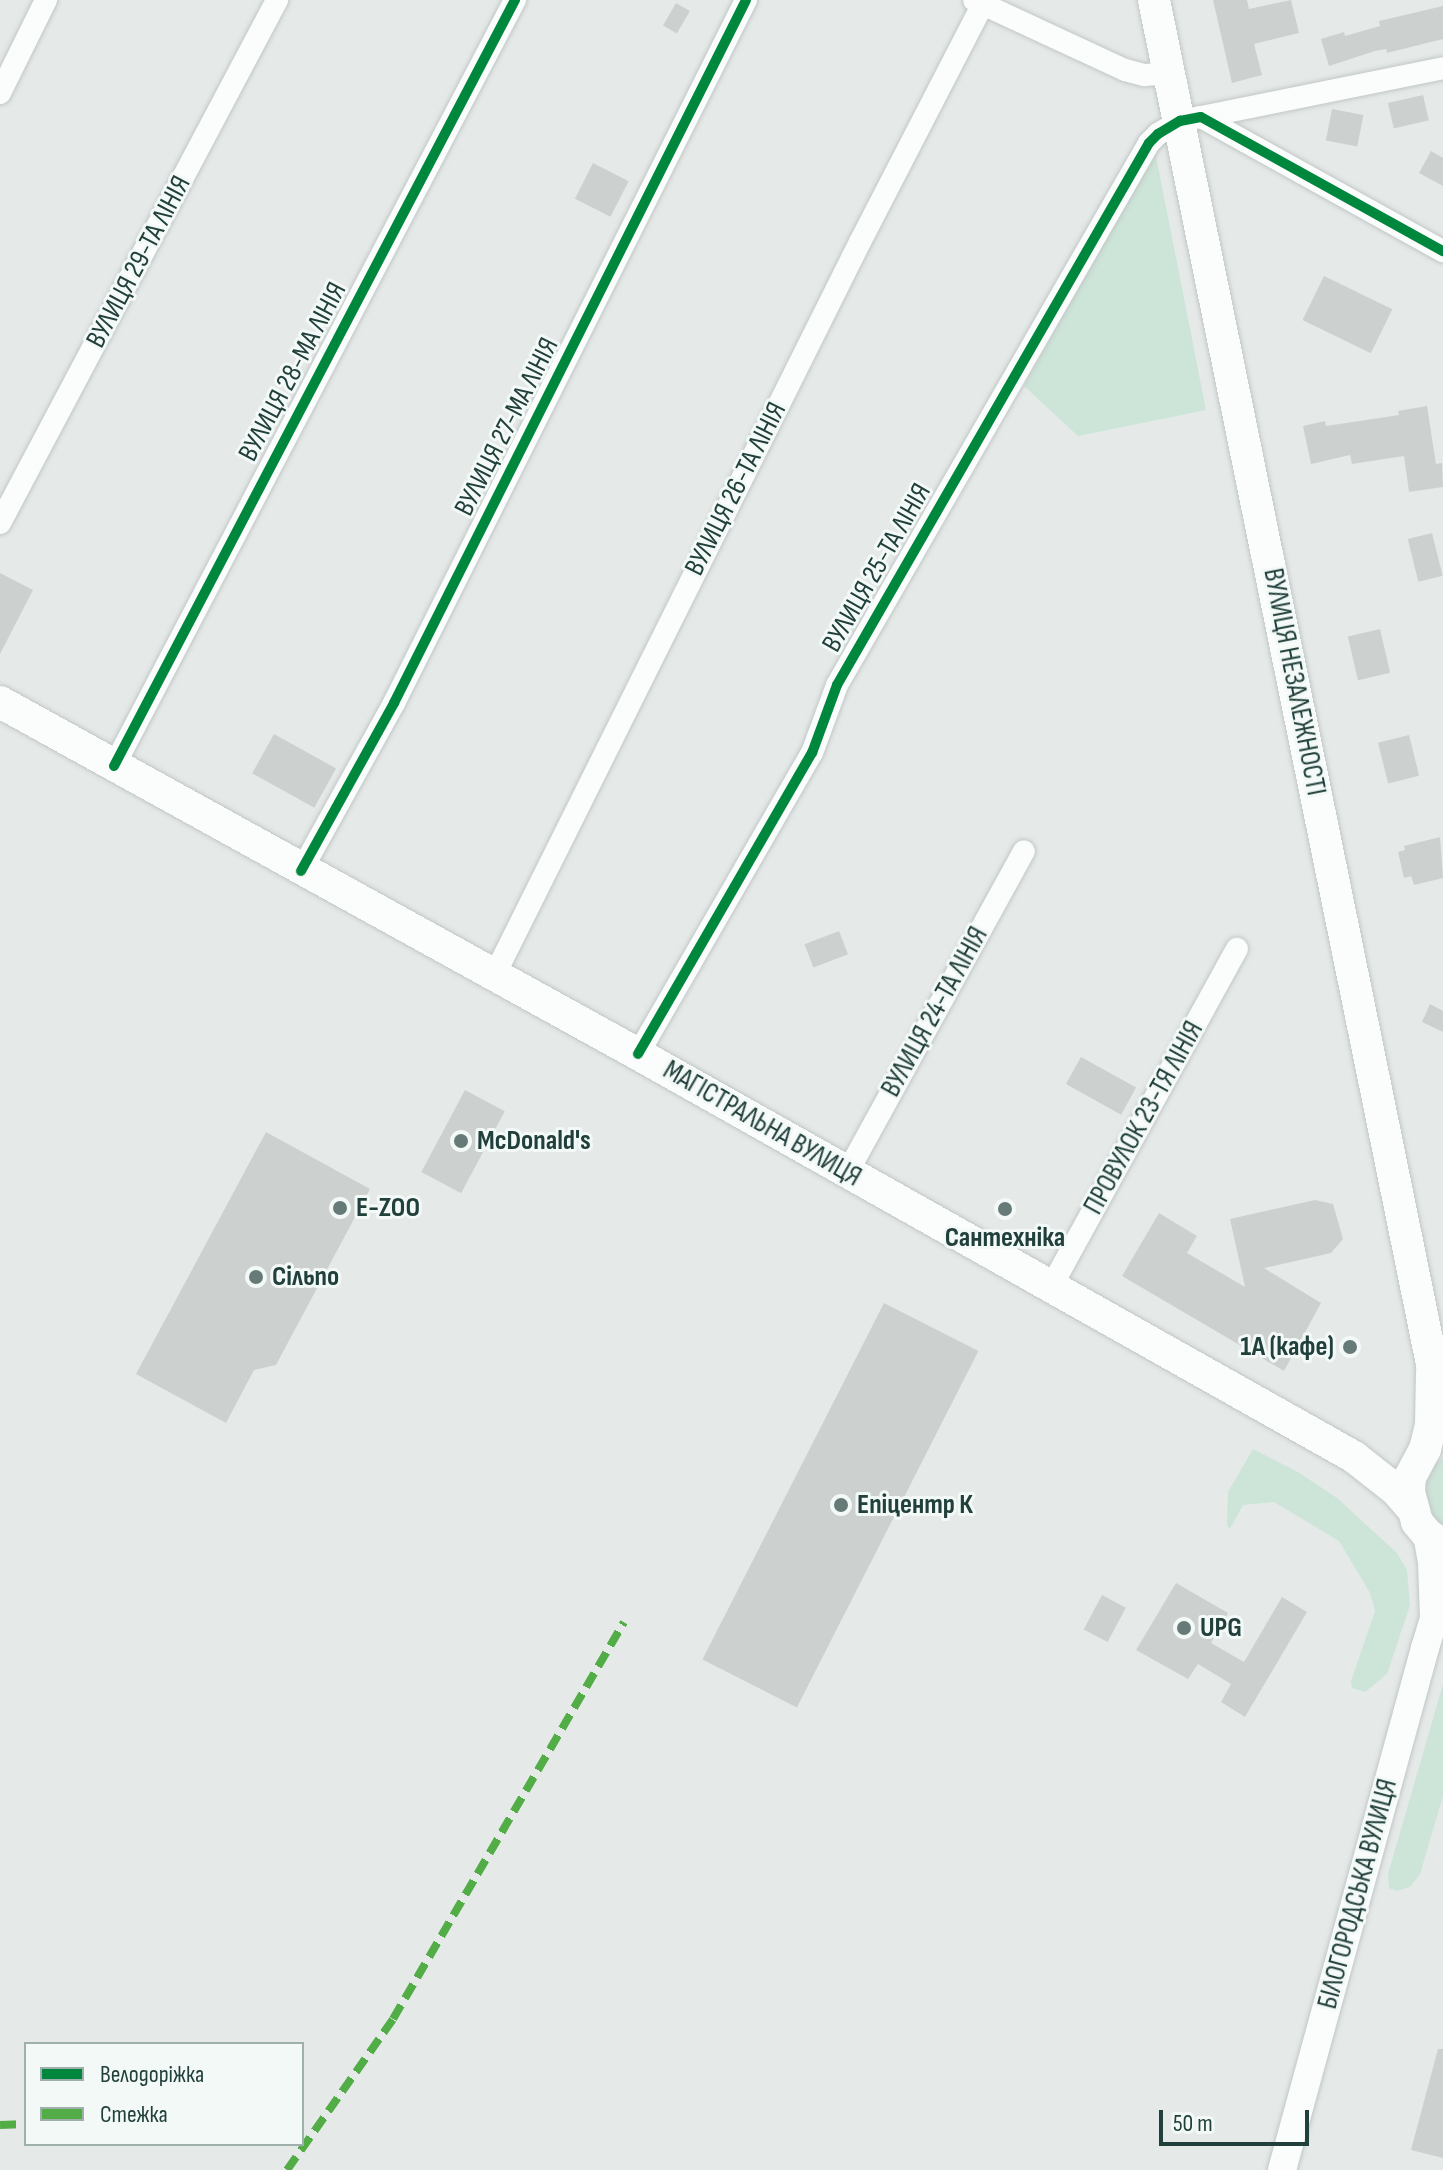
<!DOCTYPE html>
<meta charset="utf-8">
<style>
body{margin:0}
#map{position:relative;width:1443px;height:2170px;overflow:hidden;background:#e5eae9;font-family:"Sofia Sans Condensed",sans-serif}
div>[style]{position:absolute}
.green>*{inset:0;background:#cde4d8}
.building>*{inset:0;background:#ccd1d0;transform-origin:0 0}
.roads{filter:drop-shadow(0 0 2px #c2c7c6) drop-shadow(0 0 2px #c2c7c6)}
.minor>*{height:22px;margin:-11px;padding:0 11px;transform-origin:11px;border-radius:11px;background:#fbfcfc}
.tertiary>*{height:28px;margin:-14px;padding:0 14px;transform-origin:14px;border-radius:14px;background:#fbfcfc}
.secondary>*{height:32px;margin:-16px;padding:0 16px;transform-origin:16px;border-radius:16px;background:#fbfcfc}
.quiet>*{height:8px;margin-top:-4px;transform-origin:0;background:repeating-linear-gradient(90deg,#52ad46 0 16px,transparent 0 24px)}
.cycleway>*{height:10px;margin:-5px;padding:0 5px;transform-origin:5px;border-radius:5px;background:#00873e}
.dots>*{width:22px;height:22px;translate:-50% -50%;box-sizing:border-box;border:4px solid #f3f9f7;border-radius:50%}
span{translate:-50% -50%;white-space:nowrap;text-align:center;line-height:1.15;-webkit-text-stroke:6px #f3f9f7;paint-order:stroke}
.street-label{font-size:28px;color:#213f3b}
.poi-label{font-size:28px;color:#213f3b;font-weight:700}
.left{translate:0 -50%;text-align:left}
.right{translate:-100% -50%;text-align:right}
.legend{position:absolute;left:24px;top:2042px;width:280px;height:104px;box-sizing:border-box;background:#f3f9f7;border:2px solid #9fafac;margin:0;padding:10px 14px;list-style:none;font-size:24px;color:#213f3b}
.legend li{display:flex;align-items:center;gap:16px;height:40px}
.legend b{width:40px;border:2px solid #9fafac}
.scale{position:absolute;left:1159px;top:2110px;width:150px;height:36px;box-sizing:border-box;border:4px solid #213f3b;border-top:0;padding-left:10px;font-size:24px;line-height:28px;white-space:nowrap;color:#213f3b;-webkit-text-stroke:6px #f3f9f7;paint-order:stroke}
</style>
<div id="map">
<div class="green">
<div style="clip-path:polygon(1155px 151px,1206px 410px,1078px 436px,1024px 386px)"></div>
<div style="clip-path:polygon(1253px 1449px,1298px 1472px,1337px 1498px,1397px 1553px,1407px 1570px,1410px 1605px,1387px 1674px,1365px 1692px,1352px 1688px,1351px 1681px,1375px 1611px,1370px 1593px,1339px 1541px,1274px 1502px,1243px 1505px,1230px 1529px,1227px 1525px,1228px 1492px)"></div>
<div style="clip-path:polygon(1443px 1458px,1443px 1529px,1431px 1519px,1424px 1497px,1425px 1484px,1434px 1465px)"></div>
<div style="clip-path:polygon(1443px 1684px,1443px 1796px,1420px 1874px,1410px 1887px,1397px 1891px,1389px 1888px,1388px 1874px)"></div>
</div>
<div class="building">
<div style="clip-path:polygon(1213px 0,1247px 0,1249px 9px,1291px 0,1299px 33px,1254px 44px,1262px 75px,1232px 83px)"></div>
<div style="left:676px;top:3px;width:16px;height:26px;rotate:30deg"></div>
<div style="clip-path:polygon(1443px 6px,1443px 39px,1387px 53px,1386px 49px,1375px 51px,1329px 66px,1321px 39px,1344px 32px,1345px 36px,1380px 26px,1379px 21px)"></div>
<div style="left:1423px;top:95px;width:26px;height:36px;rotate:77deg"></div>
<div style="left:1332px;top:109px;width:32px;height:32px;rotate:11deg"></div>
<div style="clip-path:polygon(1431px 151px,1443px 158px,1443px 186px,1419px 173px)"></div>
<div style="left:593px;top:163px;width:40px;height:40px;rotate:27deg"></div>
<div style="left:1324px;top:276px;width:76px;height:49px;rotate:26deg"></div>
<div style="clip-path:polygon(1427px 406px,1436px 464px,1442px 463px,1443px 487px,1409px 492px,1404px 456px,1352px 464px,1350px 455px,1311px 464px,1303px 426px,1325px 421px,1326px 426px,1399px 415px,1398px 411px)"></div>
<div style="left:1432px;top:533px;width:44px;height:25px;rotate:76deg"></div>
<div style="clip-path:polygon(0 573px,33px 590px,0 654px)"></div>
<div style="left:1380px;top:629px;width:45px;height:33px;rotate:77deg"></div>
<div style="left:274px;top:734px;width:71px;height:45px;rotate:29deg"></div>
<div style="left:1409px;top:735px;width:42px;height:32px;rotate:76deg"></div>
<div style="clip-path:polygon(1440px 837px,1443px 878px,1414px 885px,1411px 876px,1404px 878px,1398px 852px,1405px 850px,1404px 846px)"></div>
<div style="left:839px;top:931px;width:25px;height:37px;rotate:69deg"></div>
<div style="clip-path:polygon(1430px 1004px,1443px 1011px,1443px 1032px,1422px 1022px)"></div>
<div style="left:1081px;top:1057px;width:63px;height:31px;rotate:29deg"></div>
<div style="left:465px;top:1090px;width:45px;height:93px;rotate:28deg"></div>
<div style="clip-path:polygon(266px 1132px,370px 1189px,276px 1365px,254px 1370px,226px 1423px,136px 1374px)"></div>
<div style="clip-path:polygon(1315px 1200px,1333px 1204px,1343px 1239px,1331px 1253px,1264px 1268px,1321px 1303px,1284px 1371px,1122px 1276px,1159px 1213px,1197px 1236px,1187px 1253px,1245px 1287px,1230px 1219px)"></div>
<div style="left:884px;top:1303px;width:106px;height:400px;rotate:27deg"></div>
<div style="clip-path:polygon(1176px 1583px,1228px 1613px,1211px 1643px,1244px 1662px,1282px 1597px,1307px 1612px,1245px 1717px,1221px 1702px,1231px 1684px,1198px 1664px,1188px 1679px,1136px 1650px)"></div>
<div style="left:1102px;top:1595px;width:27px;height:39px;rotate:28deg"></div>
<div style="clip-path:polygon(1438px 2049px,1443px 2049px,1443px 2158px,1411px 2150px)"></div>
</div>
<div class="roads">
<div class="minor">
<div style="left:974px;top:0;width:166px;rotate:24.9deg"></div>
<div style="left:1125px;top:70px;width:20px;rotate:15deg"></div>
<div style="left:1144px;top:75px;width:26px;rotate:-4deg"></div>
<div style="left:0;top:93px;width:104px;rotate:-63.7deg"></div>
<div style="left:1201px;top:117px;width:247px;rotate:-11.4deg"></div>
<div style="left:0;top:523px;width:592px;rotate:-62.09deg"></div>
<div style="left:114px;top:766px;width:865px;rotate:-62.37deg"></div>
<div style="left:301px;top:871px;width:192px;rotate:-61deg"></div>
<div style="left:394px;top:703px;width:786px;rotate:-63.4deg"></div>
<div style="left:494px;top:976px;width:820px;rotate:-63.5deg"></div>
<div style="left:860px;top:242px;width:268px;rotate:-62.7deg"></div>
<div style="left:638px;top:1054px;width:348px;rotate:-60deg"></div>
<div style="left:812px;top:753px;width:72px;rotate:-69.8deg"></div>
<div style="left:837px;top:685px;width:625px;rotate:-60.07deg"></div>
<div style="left:1149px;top:143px;width:13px;rotate:-45deg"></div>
<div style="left:1158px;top:134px;width:26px;rotate:-31deg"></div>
<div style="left:1180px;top:121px;width:21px;rotate:-11deg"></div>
<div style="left:1201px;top:117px;width:277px;rotate:29deg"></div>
<div style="left:847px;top:1173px;width:367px;rotate:-61.2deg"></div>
<div style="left:1051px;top:1287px;width:386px;rotate:-61.2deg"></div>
</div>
<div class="tertiary">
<div style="left:1427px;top:1534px;width:27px;rotate:80deg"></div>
<div style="left:1432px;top:1561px;width:57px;rotate:88deg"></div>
<div style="left:1282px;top:2170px;width:541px;rotate:-74.68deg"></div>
<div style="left:1425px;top:1648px;width:31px;rotate:-73deg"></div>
<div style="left:1434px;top:1618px;width:17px;rotate:-59deg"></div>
</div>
<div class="secondary">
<div style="left:1154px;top:0;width:1392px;rotate:78.48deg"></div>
<div style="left:1432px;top:1364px;width:32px;rotate:70deg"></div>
<div style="left:0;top:702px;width:729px;rotate:28.89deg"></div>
<div style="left:638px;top:1054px;width:822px;rotate:29.37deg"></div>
<div style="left:1354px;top:1457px;width:53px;rotate:38.2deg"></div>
<div style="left:1396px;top:1490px;width:23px;rotate:49deg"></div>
<div style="left:1432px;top:1372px;width:53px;rotate:91.1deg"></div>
<div style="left:1431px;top:1425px;width:25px;rotate:104deg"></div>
<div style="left:1425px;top:1449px;width:32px;rotate:118deg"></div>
<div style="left:1410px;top:1477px;width:15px;rotate:94deg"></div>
<div style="left:1409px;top:1492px;width:31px;rotate:75deg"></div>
<div style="left:1417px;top:1522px;width:16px;rotate:50deg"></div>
<div style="left:1427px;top:1534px;width:19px;rotate:35deg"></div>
</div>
</div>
<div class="quiet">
<div style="left:0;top:2125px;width:26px;rotate:-2deg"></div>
<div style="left:287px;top:2170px;width:184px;rotate:-54.9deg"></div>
<div style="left:393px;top:2019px;width:459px;rotate:-59.8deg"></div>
</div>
<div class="cycleway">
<div style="left:114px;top:766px;width:865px;rotate:-62.37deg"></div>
<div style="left:301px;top:871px;width:192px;rotate:-61deg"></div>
<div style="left:394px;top:703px;width:786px;rotate:-63.4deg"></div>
<div style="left:638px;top:1054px;width:348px;rotate:-60deg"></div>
<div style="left:812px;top:753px;width:72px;rotate:-69.8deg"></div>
<div style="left:837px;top:685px;width:625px;rotate:-60.07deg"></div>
<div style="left:1149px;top:143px;width:13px;rotate:-45deg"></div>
<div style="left:1158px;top:134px;width:26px;rotate:-31deg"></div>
<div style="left:1180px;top:121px;width:21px;rotate:-11deg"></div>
<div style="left:1201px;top:117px;width:277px;rotate:29deg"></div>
</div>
<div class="dots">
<div style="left:461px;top:1141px;background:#667b78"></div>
<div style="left:340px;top:1208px;background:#667b78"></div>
<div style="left:1005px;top:1209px;background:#667b78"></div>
<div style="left:256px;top:1277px;background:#667b78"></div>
<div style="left:1350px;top:1347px;background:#667b78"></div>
<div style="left:841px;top:1505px;background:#667b78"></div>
<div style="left:1184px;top:1628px;background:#667b78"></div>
</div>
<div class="street-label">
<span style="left:139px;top:262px;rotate:-62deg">ВУЛИЦЯ 29-ТА ЛІНІЯ</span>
<span style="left:293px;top:372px;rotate:-62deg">ВУЛИЦЯ 28-МА ЛІНІЯ</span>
<span style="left:507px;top:427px;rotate:-63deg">ВУЛИЦЯ 27-МА ЛІНІЯ</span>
<span style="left:736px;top:489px;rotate:-63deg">ВУЛИЦЯ 26-ТА ЛІНІЯ</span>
<span style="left:877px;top:568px;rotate:-60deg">ВУЛИЦЯ 25-ТА ЛІНІЯ</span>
<span style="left:1294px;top:682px;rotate:79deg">ВУЛИЦЯ НЕЗАЛЕЖНОСТІ</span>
<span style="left:935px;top:1012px;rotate:-61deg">ВУЛИЦЯ 24-ТА ЛІНІЯ</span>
<span style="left:1144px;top:1118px;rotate:-61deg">ПРОВУЛОК 23-ТЯ ЛІНІЯ</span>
<span style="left:762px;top:1124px;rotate:30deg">МАГІСТРАЛЬНА ВУЛИЦЯ</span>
<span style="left:1358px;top:1894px;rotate:-75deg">БІЛОГОРОДСЬКА ВУЛИЦЯ</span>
</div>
<div class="poi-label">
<span class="left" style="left:477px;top:1141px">McDonald's</span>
<span class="left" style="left:356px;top:1208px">E-ZOO</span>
<span style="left:1005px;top:1238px">Сантехніка</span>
<span class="left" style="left:272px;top:1277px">Сільпо</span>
<span class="right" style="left:1334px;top:1347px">1А (кафе)</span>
<span class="left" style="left:857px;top:1505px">Епіцентр К</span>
<span class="left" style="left:1200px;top:1628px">UPG</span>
</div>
<ul class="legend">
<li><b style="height:10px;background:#00873e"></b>Велодоріжка</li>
<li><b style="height:10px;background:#52ad46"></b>Стежка</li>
</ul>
<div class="scale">50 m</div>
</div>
